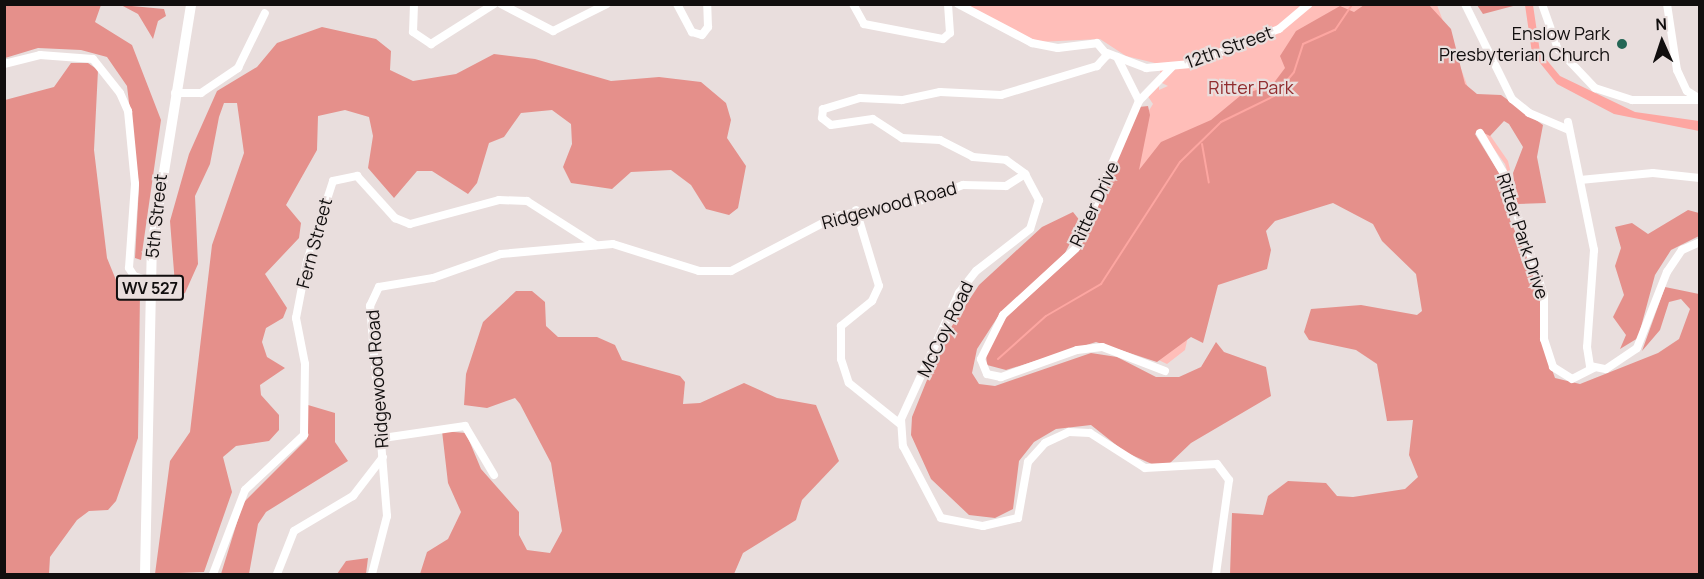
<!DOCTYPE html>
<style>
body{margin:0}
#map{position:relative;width:1704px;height:579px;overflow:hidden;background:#e9dedd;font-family:Manrope,sans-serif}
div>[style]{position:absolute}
.green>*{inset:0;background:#ffbeb9}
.forest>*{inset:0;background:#e5908b}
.water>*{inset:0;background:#fda6a1}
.stream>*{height:2px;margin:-1px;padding:0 1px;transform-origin:1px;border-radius:1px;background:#fda6a1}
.minor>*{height:8px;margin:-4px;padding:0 4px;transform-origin:4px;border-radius:4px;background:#fff}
.major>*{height:10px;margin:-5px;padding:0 5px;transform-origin:5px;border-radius:5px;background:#fff}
.dots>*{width:16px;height:16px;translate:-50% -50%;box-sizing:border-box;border:3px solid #e9dedd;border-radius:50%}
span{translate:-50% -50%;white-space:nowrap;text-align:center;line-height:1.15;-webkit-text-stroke:4.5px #e9dedd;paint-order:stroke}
.shield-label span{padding:2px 4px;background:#e9dedd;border:2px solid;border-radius:4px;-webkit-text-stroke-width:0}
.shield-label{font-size:16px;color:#110e0e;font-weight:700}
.poi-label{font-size:18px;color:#110e0e}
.right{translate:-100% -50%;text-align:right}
.street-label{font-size:18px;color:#110e0e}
.park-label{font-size:18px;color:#912d2f}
.frame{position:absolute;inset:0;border:6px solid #110e0e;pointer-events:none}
.north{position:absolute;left:1632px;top:12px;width:60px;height:60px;-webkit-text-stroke:4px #e9dedd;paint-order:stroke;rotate:357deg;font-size:16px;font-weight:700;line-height:24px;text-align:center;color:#110e0e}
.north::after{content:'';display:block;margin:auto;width:21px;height:27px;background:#110e0e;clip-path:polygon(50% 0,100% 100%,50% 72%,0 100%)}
</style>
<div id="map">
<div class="green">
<div style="clip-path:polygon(964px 5px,1437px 5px,1481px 122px,1508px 161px,1521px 215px,1505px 164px,1478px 127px,1293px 159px,1189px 332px,1185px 350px,1167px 364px,1106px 335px,1081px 260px,1131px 139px,1153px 104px,1147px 95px,1159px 83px,1159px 90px,1168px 86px,1162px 83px,1159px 64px,1126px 56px,1100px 39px,1038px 42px)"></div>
</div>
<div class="forest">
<div style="clip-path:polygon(4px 5px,101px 5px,95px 22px,132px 45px,161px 120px,141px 260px,135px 258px,139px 186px,127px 86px,107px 57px,81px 50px,38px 48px,5px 58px)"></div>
<div style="clip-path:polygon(121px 5px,164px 9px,166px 16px,158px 21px,153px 39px,138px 14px)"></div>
<div style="clip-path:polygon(1364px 5px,1429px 5px,1451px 29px,1465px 84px,1477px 94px,1501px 95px,1543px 125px,1537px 157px,1546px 203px,1517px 204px,1513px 173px,1523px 147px,1509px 124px,1504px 121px,1490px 136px,1478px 130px,1475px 134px,1502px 178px,1510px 220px,1544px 296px,1541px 339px,1555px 378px,1580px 384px,1658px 353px,1679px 339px,1690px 309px,1681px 299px,1669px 302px,1660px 330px,1642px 351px,1665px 287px,1699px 294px,1699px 574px,1230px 574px,1232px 513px,1263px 515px,1268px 496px,1288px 481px,1326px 483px,1337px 496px,1353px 497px,1405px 489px,1418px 477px,1409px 455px,1413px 420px,1387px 421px,1377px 364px,1356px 350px,1309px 340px,1304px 332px,1311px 309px,1361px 305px,1417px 315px,1422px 311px,1416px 274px,1382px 241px,1373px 224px,1333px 203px,1275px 221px,1266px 231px,1271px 250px,1267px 269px,1218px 285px,1203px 343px,1191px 337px,1157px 362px,1096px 342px,1006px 370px,987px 365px,986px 354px,1006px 317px,1078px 252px,1139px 107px,1148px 106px,1150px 115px,1139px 170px,1161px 142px,1211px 120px,1240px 96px,1273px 84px,1285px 68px,1280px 56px,1296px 31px,1340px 6px,1354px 12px)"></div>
<div style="clip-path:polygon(1477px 5px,1477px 4px,1517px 5px,1483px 14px)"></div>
<div style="clip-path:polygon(322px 27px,376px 39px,391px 51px,390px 70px,413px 81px,456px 74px,494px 54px,535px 59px,611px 81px,659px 77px,701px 82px,726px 103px,731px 120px,727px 138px,746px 166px,738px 208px,729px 215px,706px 209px,691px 185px,671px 170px,631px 172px,612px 189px,571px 183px,563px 167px,572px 144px,571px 124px,552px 110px,521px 113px,504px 137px,489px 143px,477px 183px,468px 194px,432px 171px,417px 171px,394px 198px,368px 168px,373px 136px,369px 117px,345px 110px,318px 116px,317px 150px,286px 205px,301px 223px,299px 238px,265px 274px,287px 308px,283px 318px,266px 328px,262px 342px,267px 357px,285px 368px,260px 385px,261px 395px,279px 415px,279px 430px,269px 441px,236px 446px,223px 457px,232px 492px,204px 572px,155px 574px,170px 461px,190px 432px,212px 245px,244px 153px,237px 103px,224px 103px,219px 117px,210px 164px,195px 196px,198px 264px,185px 293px,176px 297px,170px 221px,189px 154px,217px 91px,257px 67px,277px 43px)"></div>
<div style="clip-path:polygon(71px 63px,88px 63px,98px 70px,94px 150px,107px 258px,116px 280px,131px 282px,140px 293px,138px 438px,116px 501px,108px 510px,89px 511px,77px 520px,50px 557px,49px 574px,5px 574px,5px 100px,54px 87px)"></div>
<div style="clip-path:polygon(1688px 210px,1699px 213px,1699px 236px,1671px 250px,1655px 275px,1638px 338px,1620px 349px,1626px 335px,1613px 317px,1624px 295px,1615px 266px,1621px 248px,1615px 227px,1632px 223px,1648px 234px)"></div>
<div style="clip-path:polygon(1073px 212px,1081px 222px,1065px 253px,999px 315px,977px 349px,972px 373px,979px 384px,995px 386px,1091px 353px,1117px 357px,1156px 377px,1179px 377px,1201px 367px,1216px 342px,1224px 352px,1266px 367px,1271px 396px,1191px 443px,1169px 464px,1154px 465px,1125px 452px,1091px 425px,1056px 429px,1034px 442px,1019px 461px,1013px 509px,995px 518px,969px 515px,931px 479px,911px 435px,912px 417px,944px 338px,979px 285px,1042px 227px)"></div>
<div style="clip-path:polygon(516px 291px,532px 291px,545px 302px,546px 326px,558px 337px,597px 337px,615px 345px,622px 360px,680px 376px,685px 382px,683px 404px,700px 403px,744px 383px,777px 398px,816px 405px,839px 461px,802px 500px,796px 520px,743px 553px,734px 574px,420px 574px,427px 552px,448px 539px,461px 512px,448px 483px,442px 431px,466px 433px,481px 469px,519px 512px,519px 535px,527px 550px,550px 553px,562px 531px,551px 463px,520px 404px,515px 398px,487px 408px,464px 405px,466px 374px,483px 322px)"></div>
<div style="clip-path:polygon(308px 405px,335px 413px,335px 442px,348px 461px,266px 512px,258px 524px,249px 574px,221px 574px,243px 503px,307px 439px)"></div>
<div style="clip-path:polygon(368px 558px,366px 574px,337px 574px,346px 561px)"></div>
</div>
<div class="water">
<div style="clip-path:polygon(1525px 5px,1533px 5px,1540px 52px,1560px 76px,1635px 112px,1699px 121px,1699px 131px,1614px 114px,1557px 84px,1532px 53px)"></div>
</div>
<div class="stream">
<div style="left:1202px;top:144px;width:39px;rotate:80deg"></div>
<div style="left:998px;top:359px;width:64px;rotate:-41.9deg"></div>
<div style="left:1046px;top:316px;width:64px;rotate:-30.2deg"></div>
<div style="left:1101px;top:284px;width:145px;rotate:-57.1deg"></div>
<div style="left:1180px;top:162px;width:57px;rotate:-44.3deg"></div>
<div style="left:1221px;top:122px;width:59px;rotate:-26.1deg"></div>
<div style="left:1274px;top:96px;width:31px;rotate:-50deg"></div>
<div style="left:1294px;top:72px;width:29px;rotate:-72deg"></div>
<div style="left:1303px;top:44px;width:35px;rotate:-24deg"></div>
<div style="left:1335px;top:30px;width:29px;rotate:-56deg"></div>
</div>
<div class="minor">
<div style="left:414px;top:4px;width:28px;rotate:92deg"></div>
<div style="left:413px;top:32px;width:22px;rotate:34deg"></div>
<div style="left:431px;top:44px;width:75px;rotate:-32.4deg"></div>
<div style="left:501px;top:4px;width:59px;rotate:27.4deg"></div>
<div style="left:553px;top:31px;width:60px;rotate:-26.6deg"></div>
<div style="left:677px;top:4px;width:32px;rotate:62deg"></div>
<div style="left:692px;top:32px;width:10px;rotate:17deg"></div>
<div style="left:702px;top:35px;width:10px;rotate:-53deg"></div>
<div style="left:708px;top:27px;width:23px;rotate:-92deg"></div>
<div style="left:853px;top:4px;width:23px;rotate:61deg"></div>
<div style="left:864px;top:24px;width:80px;rotate:10.8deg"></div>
<div style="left:943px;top:39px;width:9px;rotate:-41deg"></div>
<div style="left:950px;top:33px;width:29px;rotate:-94deg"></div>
<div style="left:958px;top:4px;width:84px;rotate:27.8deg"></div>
<div style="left:1032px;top:43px;width:26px;rotate:11deg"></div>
<div style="left:1058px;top:48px;width:39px;rotate:-7deg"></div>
<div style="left:1097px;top:43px;width:16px;rotate:50deg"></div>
<div style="left:1107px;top:55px;width:15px;rotate:132deg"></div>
<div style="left:1097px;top:66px;width:100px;rotate:163.2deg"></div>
<div style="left:1001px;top:95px;width:61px;rotate:-177.2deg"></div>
<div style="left:940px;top:92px;width:39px;rotate:168deg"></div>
<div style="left:902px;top:100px;width:42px;rotate:-177.3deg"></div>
<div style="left:860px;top:98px;width:39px;rotate:163deg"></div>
<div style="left:823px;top:109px;width:9px;rotate:96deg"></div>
<div style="left:822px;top:118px;width:11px;rotate:38deg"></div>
<div style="left:831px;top:125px;width:42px;rotate:-8.1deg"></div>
<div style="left:873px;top:119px;width:35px;rotate:33deg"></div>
<div style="left:902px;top:138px;width:38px;rotate:3deg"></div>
<div style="left:940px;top:140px;width:37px;rotate:27deg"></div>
<div style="left:973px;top:157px;width:33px;rotate:5deg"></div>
<div style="left:1006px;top:160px;width:24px;rotate:36deg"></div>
<div style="left:1025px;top:174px;width:30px;rotate:62deg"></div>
<div style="left:1039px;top:200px;width:30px;rotate:107deg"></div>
<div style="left:1030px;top:229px;width:68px;rotate:142.1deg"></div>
<div style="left:976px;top:271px;width:28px;rotate:128deg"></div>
<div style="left:959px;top:293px;width:139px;rotate:114.7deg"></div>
<div style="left:901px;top:419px;width:27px;rotate:86deg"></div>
<div style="left:903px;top:446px;width:81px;rotate:62.2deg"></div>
<div style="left:941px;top:518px;width:43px;rotate:10.8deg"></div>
<div style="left:983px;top:526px;width:36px;rotate:-13deg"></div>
<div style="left:1018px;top:518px;width:57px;rotate:-79.9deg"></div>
<div style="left:1028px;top:462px;width:25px;rotate:-48deg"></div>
<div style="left:1045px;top:443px;width:26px;rotate:-25deg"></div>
<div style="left:1069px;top:432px;width:21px;rotate:3deg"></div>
<div style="left:1090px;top:433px;width:65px;rotate:32.5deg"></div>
<div style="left:1145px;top:468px;width:72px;rotate:-3.2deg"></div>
<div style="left:1217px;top:464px;width:20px;rotate:53deg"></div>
<div style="left:1229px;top:480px;width:95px;rotate:97.9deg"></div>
<div style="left:1465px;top:4px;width:106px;rotate:63.7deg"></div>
<div style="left:1512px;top:99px;width:22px;rotate:39deg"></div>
<div style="left:1529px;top:113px;width:43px;rotate:23deg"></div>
<div style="left:1542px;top:4px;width:48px;rotate:70.4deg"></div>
<div style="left:1558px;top:49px;width:54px;rotate:46.5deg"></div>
<div style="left:1595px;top:88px;width:39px;rotate:18deg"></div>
<div style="left:1632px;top:100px;width:68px"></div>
<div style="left:1667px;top:4px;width:67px;rotate:81.4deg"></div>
<div style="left:1677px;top:70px;width:23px;rotate:65deg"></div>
<div style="left:1687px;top:91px;width:15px;rotate:32deg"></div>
<div style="left:1107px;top:53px;width:42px;rotate:21deg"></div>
<div style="left:1146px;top:68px;width:45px;rotate:-5.1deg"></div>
<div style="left:1191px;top:64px;width:95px;rotate:-21.7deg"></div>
<div style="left:1279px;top:29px;width:39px;rotate:-40deg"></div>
<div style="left:1117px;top:57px;width:49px;rotate:63.4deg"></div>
<div style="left:4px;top:64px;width:37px;rotate:-14deg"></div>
<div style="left:40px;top:55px;width:53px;rotate:4.3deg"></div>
<div style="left:93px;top:59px;width:43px;rotate:51.5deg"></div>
<div style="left:120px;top:93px;width:20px;rotate:66deg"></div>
<div style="left:128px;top:111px;width:73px;rotate:84.5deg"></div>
<div style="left:135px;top:184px;width:84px;rotate:94.1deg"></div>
<div style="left:129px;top:268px;width:9px;rotate:58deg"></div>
<div style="left:134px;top:276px;width:17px;rotate:17deg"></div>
<div style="left:175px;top:93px;width:26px"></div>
<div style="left:201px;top:93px;width:45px;rotate:-34deg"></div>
<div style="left:238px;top:68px;width:61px;rotate:-63.9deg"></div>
<div style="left:1568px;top:122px;width:131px;rotate:78.5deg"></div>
<div style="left:1594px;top:250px;width:97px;rotate:94.1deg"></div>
<div style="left:1587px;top:347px;width:19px;rotate:81deg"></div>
<div style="left:1590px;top:366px;width:16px;rotate:11deg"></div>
<div style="left:1606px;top:369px;width:37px;rotate:-34deg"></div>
<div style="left:1637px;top:348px;width:82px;rotate:-68.5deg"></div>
<div style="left:1667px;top:272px;width:27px;rotate:-56deg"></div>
<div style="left:1682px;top:250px;width:20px;rotate:-24deg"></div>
<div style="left:1480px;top:133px;width:45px;rotate:59.5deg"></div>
<div style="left:1503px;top:172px;width:130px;rotate:71.6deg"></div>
<div style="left:1544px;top:295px;width:44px;rotate:90deg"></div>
<div style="left:1544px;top:339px;width:29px;rotate:72deg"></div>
<div style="left:1553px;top:367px;width:22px;rotate:32deg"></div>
<div style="left:1572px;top:379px;width:25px;rotate:-27deg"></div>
<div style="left:1580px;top:180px;width:73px;rotate:-5.5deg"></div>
<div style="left:1653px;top:173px;width:47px;rotate:6.1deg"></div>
<div style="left:856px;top:210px;width:79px;rotate:73.2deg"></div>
<div style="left:879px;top:286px;width:17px;rotate:115deg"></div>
<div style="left:872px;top:301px;width:40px;rotate:141deg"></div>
<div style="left:841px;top:326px;width:33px;rotate:90deg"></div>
<div style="left:841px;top:359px;width:25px;rotate:72deg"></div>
<div style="left:849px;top:383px;width:65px;rotate:38.8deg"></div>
<div style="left:1165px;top:371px;width:67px;rotate:-159.1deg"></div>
<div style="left:1102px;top:347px;width:25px;rotate:173deg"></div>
<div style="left:1077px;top:350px;width:81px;rotate:160.4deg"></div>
<div style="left:1001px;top:377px;width:14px;rotate:-168deg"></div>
<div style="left:987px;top:374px;width:16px;rotate:-112deg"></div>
<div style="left:981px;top:359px;width:49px;rotate:-63.4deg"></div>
<div style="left:1003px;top:315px;width:99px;rotate:-42.5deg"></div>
<div style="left:1076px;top:248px;width:160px;rotate:-66.8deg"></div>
<div style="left:1139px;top:101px;width:47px;rotate:-45.9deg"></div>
<div style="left:383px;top:438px;width:83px;rotate:-8.3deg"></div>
<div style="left:465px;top:426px;width:57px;rotate:59.4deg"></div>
<div style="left:213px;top:574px;width:90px;rotate:-69.1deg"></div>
<div style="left:245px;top:490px;width:81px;rotate:-43deg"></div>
<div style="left:304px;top:435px;width:71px;rotate:-89.2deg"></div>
<div style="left:305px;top:364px;width:47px;rotate:-101.1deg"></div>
<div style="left:296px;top:318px;width:58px;rotate:-79.1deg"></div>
<div style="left:307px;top:261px;width:84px;rotate:-72deg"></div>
<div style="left:333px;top:181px;width:25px;rotate:-12deg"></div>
<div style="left:357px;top:176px;width:57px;rotate:47.9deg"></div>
<div style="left:395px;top:218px;width:16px;rotate:22deg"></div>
<div style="left:410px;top:224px;width:92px;rotate:-15.1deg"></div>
<div style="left:499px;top:200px;width:28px;rotate:2deg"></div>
<div style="left:527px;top:201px;width:82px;rotate:32.5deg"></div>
<div style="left:277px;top:574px;width:46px;rotate:-68.4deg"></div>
<div style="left:294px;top:531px;width:69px;rotate:-30.7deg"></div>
<div style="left:353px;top:496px;width:49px;rotate:-52.4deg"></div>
<div style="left:372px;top:574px;width:60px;rotate:-75.5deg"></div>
<div style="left:387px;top:516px;width:211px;rotate:-94.6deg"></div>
<div style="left:370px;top:306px;width:21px;rotate:-65deg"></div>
<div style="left:379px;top:287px;width:55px;rotate:-9.5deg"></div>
<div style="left:433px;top:278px;width:72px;rotate:-19.4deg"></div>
<div style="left:501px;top:254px;width:112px;rotate:-5.1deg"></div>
<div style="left:613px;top:244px;width:90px;rotate:17.4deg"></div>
<div style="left:699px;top:271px;width:32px"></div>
<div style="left:731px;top:271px;width:119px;rotate:-27.6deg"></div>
<div style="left:836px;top:216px;width:82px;rotate:-9.8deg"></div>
<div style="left:917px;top:202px;width:49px;rotate:-20.3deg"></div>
<div style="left:963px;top:185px;width:43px;rotate:1.3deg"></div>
<div style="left:1006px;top:186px;width:22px;rotate:-32deg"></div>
</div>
<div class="major">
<div style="left:145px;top:574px;width:328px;rotate:-88.8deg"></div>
<div style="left:152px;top:246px;width:245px;rotate:-80.8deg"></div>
</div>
<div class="dots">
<div style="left:1622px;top:44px;background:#246655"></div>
</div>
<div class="shield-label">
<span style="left:150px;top:288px">WV 527</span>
</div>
<div class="poi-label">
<span class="right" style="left:1610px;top:44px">Enslow Park<br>Presbyterian Church</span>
</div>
<div class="street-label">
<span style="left:1229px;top:47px;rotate:-20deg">12th Street</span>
<span style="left:1094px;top:204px;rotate:-65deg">Ritter Drive</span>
<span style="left:889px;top:205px;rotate:-15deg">Ridgewood Road</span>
<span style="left:156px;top:216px;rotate:-84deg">5th Street</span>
<span style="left:1523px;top:236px;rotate:72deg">Ritter Park Drive</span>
<span style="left:314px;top:243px;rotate:-75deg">Fern Street</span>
<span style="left:945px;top:329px;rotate:-64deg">McCoy Road</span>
<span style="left:377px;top:379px;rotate:-94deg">Ridgewood Road</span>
</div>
<div class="park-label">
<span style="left:1251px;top:87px">Ritter Park</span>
</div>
<div class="frame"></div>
<div class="north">N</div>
</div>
